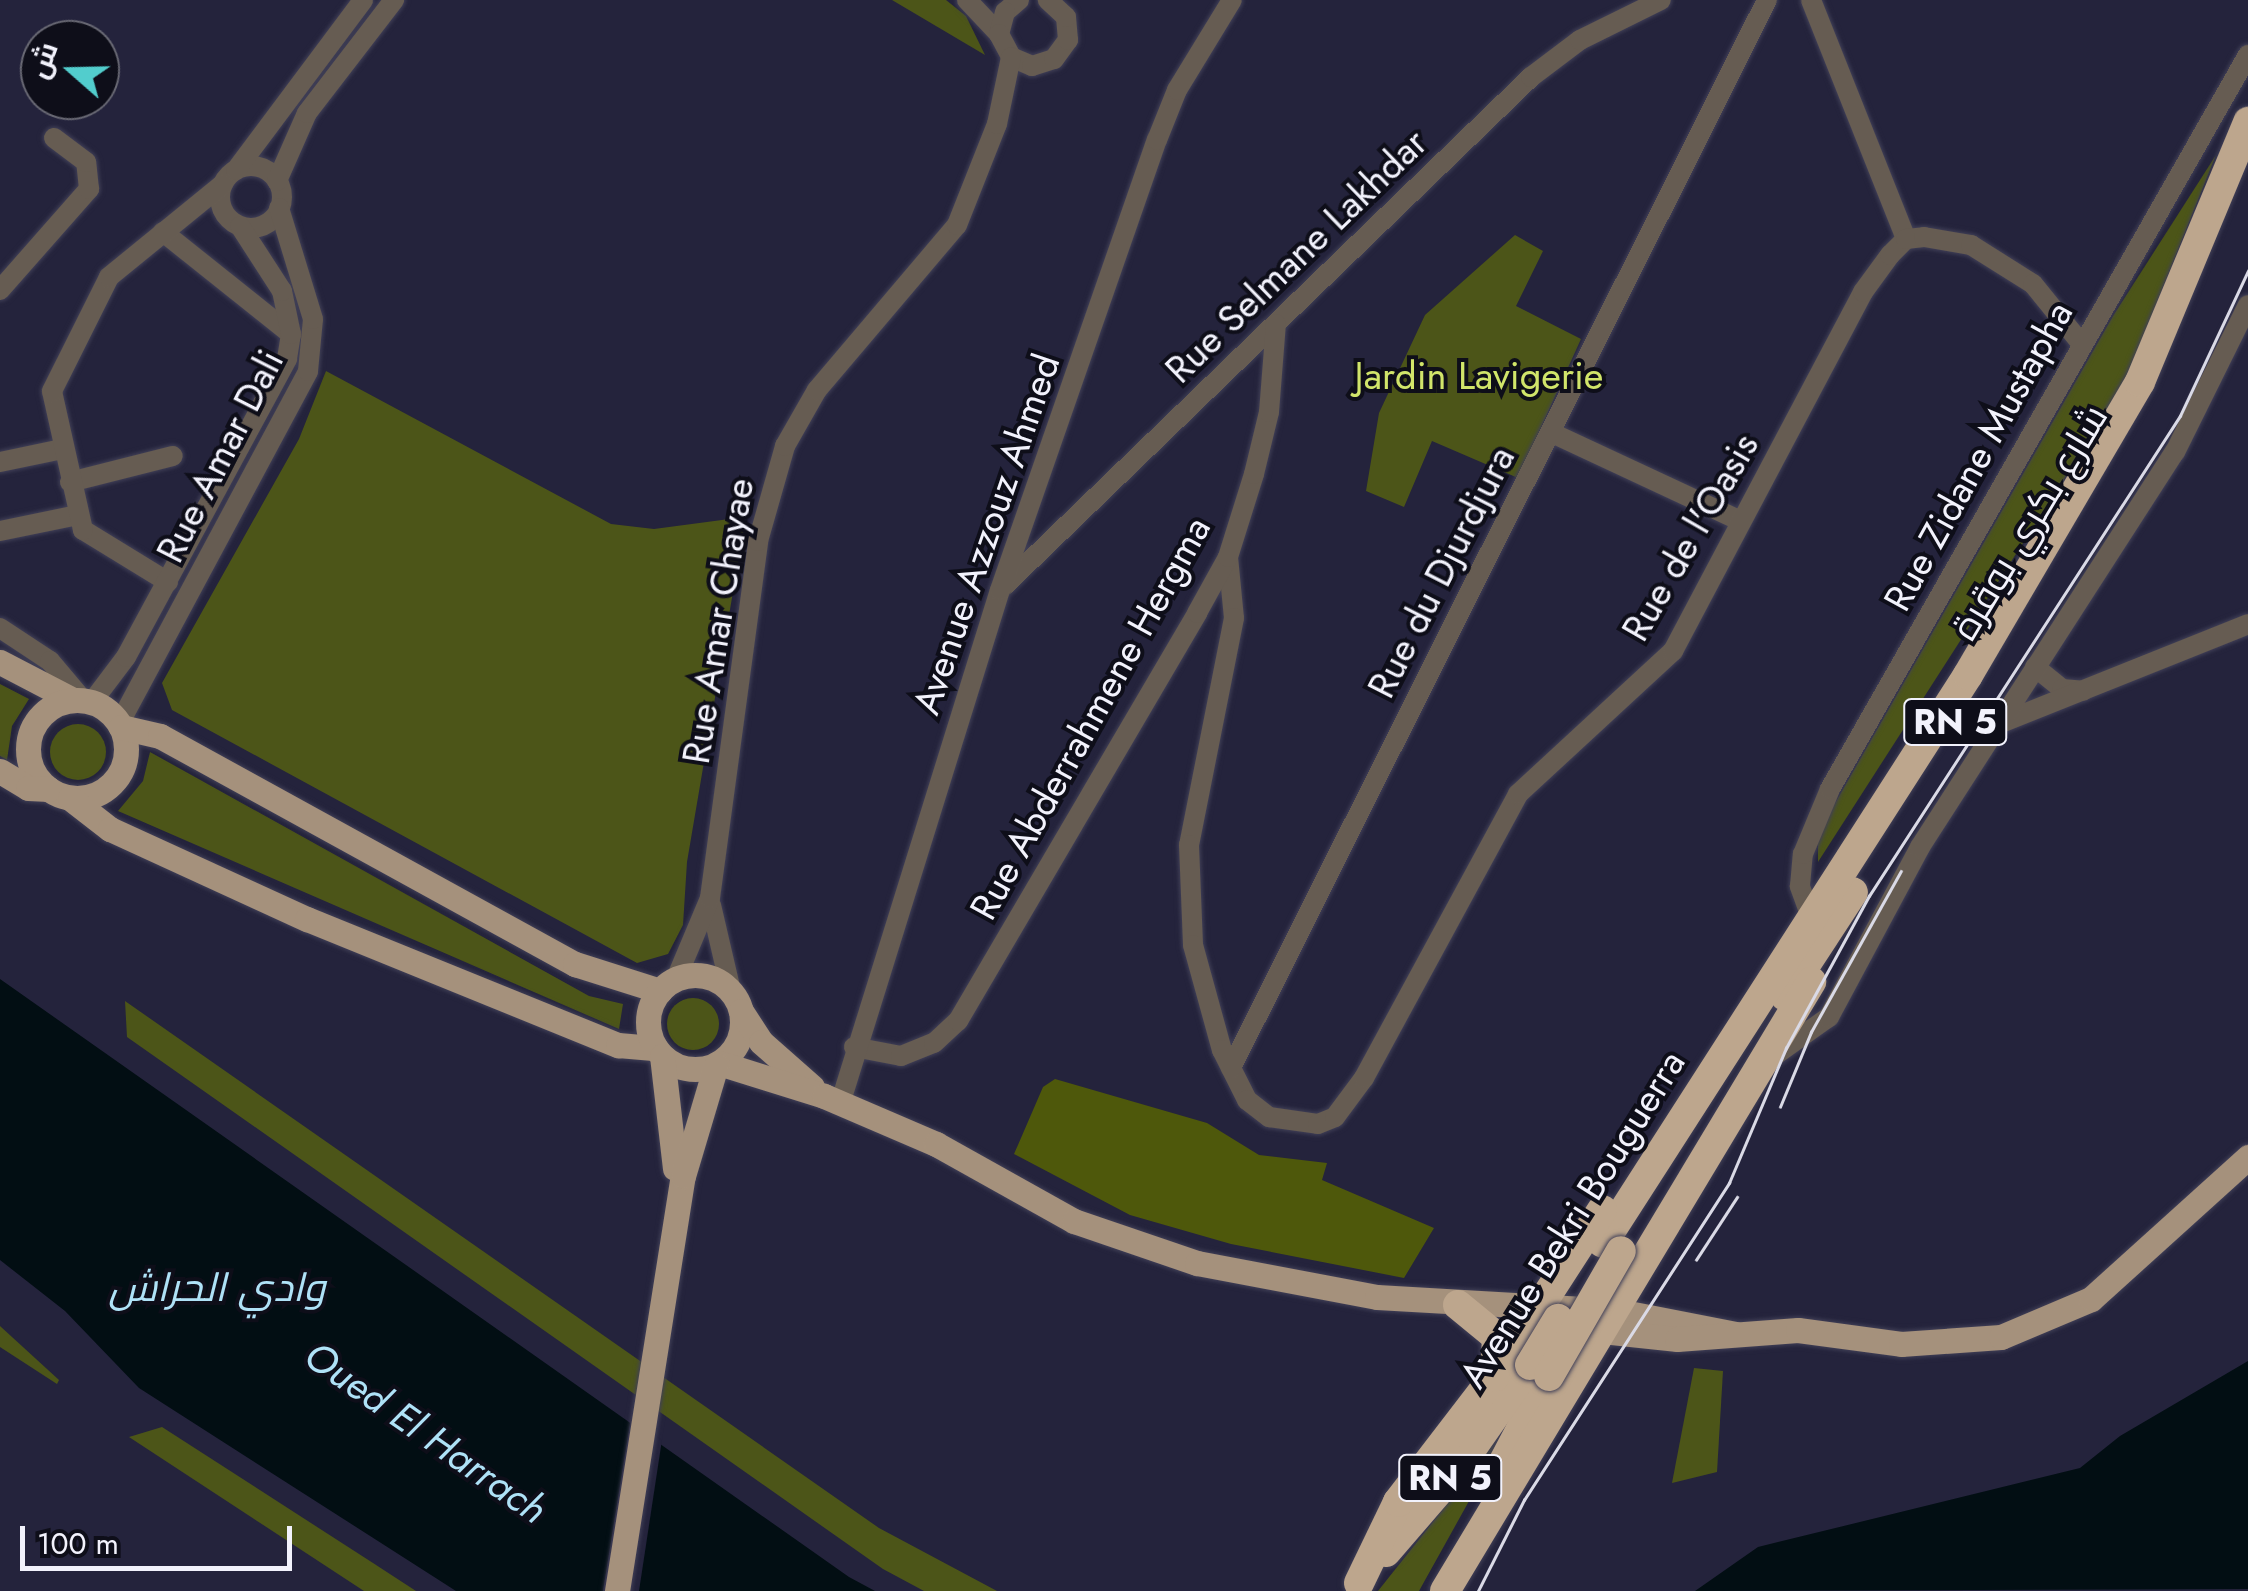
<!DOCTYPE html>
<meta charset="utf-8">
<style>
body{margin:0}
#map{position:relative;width:2248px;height:1591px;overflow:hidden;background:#24233c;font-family:Jost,Cairo,sans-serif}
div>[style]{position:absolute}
.green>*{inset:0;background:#4c5518}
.round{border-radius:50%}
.forest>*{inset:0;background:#4e580b}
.water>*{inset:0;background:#020e13}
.pier>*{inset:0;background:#24233c}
.roads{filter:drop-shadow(0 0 2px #414057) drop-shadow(0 0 2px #414057)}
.minor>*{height:20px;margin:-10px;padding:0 10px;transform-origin:10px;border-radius:10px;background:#665c52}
.minor>.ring{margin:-10px;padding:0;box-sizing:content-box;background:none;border:20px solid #665c52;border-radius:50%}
.major>*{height:25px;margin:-12.5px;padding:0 12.5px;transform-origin:12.5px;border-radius:12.5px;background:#a5917c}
.major>.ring{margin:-12.5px;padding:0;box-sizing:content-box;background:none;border:25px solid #a5917c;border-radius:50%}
.highway>*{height:30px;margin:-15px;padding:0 15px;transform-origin:15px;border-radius:15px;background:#bda68d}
.tram>*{height:2.5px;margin:-1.25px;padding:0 1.25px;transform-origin:1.25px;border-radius:1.25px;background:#dadae6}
.bridges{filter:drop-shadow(0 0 2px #414057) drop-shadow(0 0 2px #414057)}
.highway-bridge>*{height:30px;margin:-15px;padding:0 15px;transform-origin:15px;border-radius:15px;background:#bda68d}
span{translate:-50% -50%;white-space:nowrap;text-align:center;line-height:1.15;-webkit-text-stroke:8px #0e0e19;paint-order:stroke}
.shield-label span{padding:2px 8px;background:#0e0e19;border:2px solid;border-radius:8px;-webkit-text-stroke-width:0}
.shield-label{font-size:35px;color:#f2f2fc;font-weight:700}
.street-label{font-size:38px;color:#f2f2fc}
.park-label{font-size:38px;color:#d1e56a}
.water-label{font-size:40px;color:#afe2f7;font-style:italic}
.north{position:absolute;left:20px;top:20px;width:100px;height:100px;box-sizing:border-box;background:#0e0e19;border:2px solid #696974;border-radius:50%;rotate:290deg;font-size:28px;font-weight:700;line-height:40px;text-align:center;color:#f2f2fc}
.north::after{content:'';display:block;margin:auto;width:35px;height:45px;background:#52cdcd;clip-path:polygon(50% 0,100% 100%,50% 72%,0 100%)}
.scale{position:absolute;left:20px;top:1526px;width:272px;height:45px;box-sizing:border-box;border:5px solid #f2f2fc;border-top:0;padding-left:12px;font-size:30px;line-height:35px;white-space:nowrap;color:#f2f2fc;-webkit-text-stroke:8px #0e0e19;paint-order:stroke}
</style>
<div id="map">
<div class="green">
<div style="clip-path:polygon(892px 0,946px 0,966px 16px,985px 55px)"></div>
<div style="clip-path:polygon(2216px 155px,2122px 389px,1818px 862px,1818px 833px,2113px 316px)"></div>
<div style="clip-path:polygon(1515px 235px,1543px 251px,1516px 306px,1581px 339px,1518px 478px,1432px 441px,1404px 507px,1366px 491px,1379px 413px,1425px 315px)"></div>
<div style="clip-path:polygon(326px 371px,611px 524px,654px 529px,737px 518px,743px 533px,687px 862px,683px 925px,668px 954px,637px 963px,172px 710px,162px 683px,299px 439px)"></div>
<div style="clip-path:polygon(0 684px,29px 699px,12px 726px,7px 760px,0 756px)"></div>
<div class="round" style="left:50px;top:724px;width:56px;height:56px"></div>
<div style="clip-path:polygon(150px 752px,589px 996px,623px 1004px,619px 1029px,118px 811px,143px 781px)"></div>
<div class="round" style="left:667px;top:998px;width:52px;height:52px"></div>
<div style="clip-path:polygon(125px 1001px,879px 1528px,997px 1591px,924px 1591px,883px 1569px,127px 1037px)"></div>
<div style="clip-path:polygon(0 1326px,59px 1380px,57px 1384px,0 1347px)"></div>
<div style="clip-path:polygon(1694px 1368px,1723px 1371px,1717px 1472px,1672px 1483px)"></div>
<div style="clip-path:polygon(1533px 1386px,1419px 1591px,1378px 1591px,1444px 1508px)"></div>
<div style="clip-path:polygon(162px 1427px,373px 1563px,416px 1591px,364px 1591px,129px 1437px)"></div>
</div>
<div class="forest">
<div style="clip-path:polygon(1055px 1079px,1207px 1123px,1259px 1155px,1327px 1163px,1322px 1180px,1434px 1228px,1404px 1278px,1231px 1244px,1130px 1215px,1014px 1154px,1043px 1087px)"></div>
</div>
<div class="water">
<div style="clip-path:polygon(0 979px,849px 1577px,875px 1591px,456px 1591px,139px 1388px,65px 1311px,0 1260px)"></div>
<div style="clip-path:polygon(2248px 1361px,2248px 1589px,1695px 1591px,1758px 1547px,2080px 1468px,2120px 1436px)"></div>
</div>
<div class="pier">
<div style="clip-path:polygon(631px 1418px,662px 1440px,639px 1591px,603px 1591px)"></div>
</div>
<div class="roads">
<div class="minor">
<div style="left:967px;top:0;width:47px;rotate:46.7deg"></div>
<div style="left:1019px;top:0;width:18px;rotate:139deg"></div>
<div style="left:1005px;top:12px;width:23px;rotate:105deg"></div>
<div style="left:999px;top:34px;width:26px;rotate:62deg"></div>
<div style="left:1011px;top:57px;width:23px;rotate:23deg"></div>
<div style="left:1032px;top:66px;width:23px;rotate:-18deg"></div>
<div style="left:1054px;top:59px;width:24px;rotate:-54deg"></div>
<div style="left:1068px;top:40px;width:23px;rotate:-95deg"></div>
<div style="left:1066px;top:17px;width:25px;rotate:-137deg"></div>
<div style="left:1811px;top:0;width:257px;rotate:68.3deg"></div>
<div class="ring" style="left:220px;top:166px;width:42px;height:42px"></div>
<div style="left:236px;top:170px;width:212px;rotate:-53.2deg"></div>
<div style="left:277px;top:181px;width:74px;rotate:-66.2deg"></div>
<div style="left:307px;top:113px;width:143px;rotate:-52.4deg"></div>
<div style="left:163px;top:232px;width:164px;rotate:38.6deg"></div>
<div style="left:0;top:290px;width:135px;rotate:-48.6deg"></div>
<div style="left:89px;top:189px;width:27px;rotate:-96deg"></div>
<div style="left:86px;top:162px;width:40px;rotate:-143deg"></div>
<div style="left:1552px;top:433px;width:208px;rotate:25deg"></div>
<div style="left:0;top:462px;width:63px;rotate:-11.8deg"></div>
<div style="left:70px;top:482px;width:106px;rotate:-14.2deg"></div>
<div style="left:0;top:531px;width:80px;rotate:-11.6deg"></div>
<div style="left:1228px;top:557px;width:61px;rotate:84.4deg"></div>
<div style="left:1234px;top:618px;width:231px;rotate:101.2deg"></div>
<div style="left:1189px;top:845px;width:100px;rotate:87.7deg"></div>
<div style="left:1193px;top:945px;width:109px;rotate:74.6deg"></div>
<div style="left:1222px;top:1050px;width:56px;rotate:63.4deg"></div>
<div style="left:1247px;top:1100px;width:28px;rotate:38deg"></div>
<div style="left:1269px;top:1117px;width:49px;rotate:8.1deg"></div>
<div style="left:1318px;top:1124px;width:18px;rotate:-22deg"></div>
<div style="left:1335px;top:1117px;width:49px;rotate:-53.4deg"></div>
<div style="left:1364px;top:1078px;width:323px;rotate:-61.5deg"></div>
<div style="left:1518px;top:794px;width:211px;rotate:-42.7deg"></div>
<div style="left:1673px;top:651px;width:406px;rotate:-62.1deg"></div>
<div style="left:1863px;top:292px;width:46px;rotate:-53.9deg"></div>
<div style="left:1890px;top:255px;width:23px;rotate:-45deg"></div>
<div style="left:1906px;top:239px;width:18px;rotate:-6deg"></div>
<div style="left:1924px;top:237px;width:48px;rotate:9.7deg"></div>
<div style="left:1971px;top:245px;width:73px;rotate:32.2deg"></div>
<div style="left:2033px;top:284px;width:75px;rotate:51deg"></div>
<div style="left:168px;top:582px;width:100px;rotate:-148.5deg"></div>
<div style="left:83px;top:530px;width:142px;rotate:-102.6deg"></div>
<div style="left:52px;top:391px;width:127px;rotate:-63.4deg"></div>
<div style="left:109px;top:277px;width:147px;rotate:-39.2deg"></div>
<div style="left:1005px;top:585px;width:731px;rotate:-44deg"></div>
<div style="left:1531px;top:77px;width:61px;rotate:-37.1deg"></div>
<div style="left:1580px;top:40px;width:90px;rotate:-26.3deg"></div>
<div style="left:0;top:628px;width:60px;rotate:33.4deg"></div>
<div style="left:50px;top:661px;width:51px;rotate:49.8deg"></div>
<div style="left:2035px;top:667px;width:35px;rotate:39deg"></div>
<div style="left:2062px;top:689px;width:21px;rotate:5deg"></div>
<div style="left:92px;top:702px;width:56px;rotate:-52.9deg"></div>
<div style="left:126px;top:657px;width:339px;rotate:-61.6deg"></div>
<div style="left:287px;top:359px;width:25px;rotate:-81deg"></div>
<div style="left:291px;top:334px;width:44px;rotate:-101.8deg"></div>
<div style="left:282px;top:291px;width:77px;rotate:-122.9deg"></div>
<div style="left:119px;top:724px;width:400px;rotate:-61.8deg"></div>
<div style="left:308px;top:371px;width:52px;rotate:-84.5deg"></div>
<div style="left:313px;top:319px;width:116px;rotate:-107deg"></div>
<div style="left:1996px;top:725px;width:271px;rotate:-21.8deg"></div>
<div style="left:711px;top:905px;width:88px;rotate:76.9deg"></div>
<div style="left:1811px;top:917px;width:33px;rotate:-110deg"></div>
<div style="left:1800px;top:886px;width:32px;rotate:-85deg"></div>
<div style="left:1803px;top:854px;width:70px;rotate:-67.4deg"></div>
<div style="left:1830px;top:789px;width:845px;rotate:-60.34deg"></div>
<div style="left:676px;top:979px;width:88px;rotate:-67.2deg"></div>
<div style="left:710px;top:898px;width:360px;rotate:-82.3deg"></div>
<div style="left:758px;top:541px;width:99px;rotate:-74.1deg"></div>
<div style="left:785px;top:446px;width:64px;rotate:-60.3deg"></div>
<div style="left:817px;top:390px;width:216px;rotate:-49.7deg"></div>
<div style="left:957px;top:225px;width:109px;rotate:-68.4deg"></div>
<div style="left:997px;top:124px;width:68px;rotate:-78.2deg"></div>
<div style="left:854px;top:1047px;width:48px;rotate:10.8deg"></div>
<div style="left:901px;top:1056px;width:35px;rotate:-22deg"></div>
<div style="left:934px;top:1043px;width:33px;rotate:-43deg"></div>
<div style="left:958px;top:1021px;width:473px;rotate:-59.6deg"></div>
<div style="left:1197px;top:613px;width:64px;rotate:-61deg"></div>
<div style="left:1228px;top:557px;width:87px;rotate:-72.6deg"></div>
<div style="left:1254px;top:474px;width:64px;rotate:-76.4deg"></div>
<div style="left:1269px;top:412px;width:88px;rotate:-85.5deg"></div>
<div style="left:1771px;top:1058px;width:71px;rotate:-35.3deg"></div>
<div style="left:1829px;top:1017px;width:193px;rotate:-61.8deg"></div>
<div style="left:1920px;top:847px;width:470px;rotate:-57.2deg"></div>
<div style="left:2175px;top:452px;width:164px;rotate:-63.6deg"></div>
<div style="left:1231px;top:1068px;width:1195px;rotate:-63.35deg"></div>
<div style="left:840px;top:1104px;width:538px;rotate:-72.71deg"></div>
<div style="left:1000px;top:590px;width:477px;rotate:-70.8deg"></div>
<div style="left:1157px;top:140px;width:54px;rotate:-68.2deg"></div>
<div style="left:1177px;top:90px;width:105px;rotate:-58.6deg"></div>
</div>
<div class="major">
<div style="left:0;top:662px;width:82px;rotate:27.5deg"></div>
<div class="ring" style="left:28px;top:700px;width:73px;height:73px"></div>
<div style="left:121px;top:727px;width:40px;rotate:13deg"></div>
<div style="left:160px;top:736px;width:474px;rotate:28.8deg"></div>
<div style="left:575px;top:964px;width:89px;rotate:17.6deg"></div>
<div style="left:0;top:771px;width:33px;rotate:31deg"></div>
<div style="left:28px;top:788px;width:21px;rotate:3deg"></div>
<div style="left:70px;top:798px;width:51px;rotate:37.8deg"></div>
<div style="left:110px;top:829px;width:217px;rotate:24.6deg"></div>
<div style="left:307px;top:919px;width:336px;rotate:22.1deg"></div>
<div style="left:618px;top:1045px;width:38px;rotate:5deg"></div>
<div class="ring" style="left:648px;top:975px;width:69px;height:69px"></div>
<div style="left:741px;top:1011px;width:37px;rotate:57deg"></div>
<div style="left:761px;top:1042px;width:68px;rotate:41.4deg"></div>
<div style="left:662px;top:1056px;width:113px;rotate:83.4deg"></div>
<div style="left:719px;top:1063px;width:110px;rotate:17.4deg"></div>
<div style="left:824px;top:1096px;width:122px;rotate:23.2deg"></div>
<div style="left:936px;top:1144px;width:158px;rotate:29.2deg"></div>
<div style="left:1074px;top:1221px;width:130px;rotate:18.9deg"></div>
<div style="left:1197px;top:1263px;width:183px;rotate:10.7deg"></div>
<div style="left:1377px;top:1297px;width:241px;rotate:3.3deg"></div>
<div style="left:1618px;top:1311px;width:120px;rotate:11deg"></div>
<div style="left:1583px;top:1329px;width:95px;rotate:6.1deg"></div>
<div style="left:1677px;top:1339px;width:121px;rotate:-4.3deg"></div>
<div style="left:1798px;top:1330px;width:104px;rotate:7.7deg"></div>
<div style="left:1901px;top:1344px;width:100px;rotate:-4deg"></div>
<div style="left:2001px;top:1337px;width:98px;rotate:-22.9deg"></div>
<div style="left:2091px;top:1299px;width:212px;rotate:-42.1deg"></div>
<div style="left:617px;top:1591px;width:420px;rotate:-81deg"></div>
<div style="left:683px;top:1176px;width:116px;rotate:-73.4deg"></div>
</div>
<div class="highway">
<div style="left:1785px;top:996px;width:124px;rotate:-56.8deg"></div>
<div style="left:1603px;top:1243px;width:675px;rotate:-57.27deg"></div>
<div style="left:1968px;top:675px;width:340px;rotate:-59.6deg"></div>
<div style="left:2140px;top:382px;width:282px;rotate:-67.4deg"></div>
<div style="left:1458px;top:1305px;width:50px;rotate:39.4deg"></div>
<div style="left:1497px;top:1337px;width:36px;rotate:93deg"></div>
<div style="left:1502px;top:1465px;width:101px;rotate:-62.2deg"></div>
<div style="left:1386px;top:1552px;width:107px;rotate:-49.2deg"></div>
<div style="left:1456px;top:1471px;width:129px;rotate:-55.1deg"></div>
<div style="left:1359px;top:1583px;width:90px;rotate:-64.3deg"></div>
<div style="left:1398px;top:1502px;width:158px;rotate:-52.5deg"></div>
<div style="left:1494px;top:1377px;width:199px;rotate:-57.1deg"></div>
<div style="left:1445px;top:1591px;width:711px;rotate:-58.99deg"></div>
</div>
</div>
<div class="tram">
<div style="left:1780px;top:1107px;width:81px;rotate:-67.5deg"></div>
<div style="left:1811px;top:1032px;width:184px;rotate:-60.8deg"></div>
<div style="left:1696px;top:1260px;width:75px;rotate:-56.9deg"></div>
<div style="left:1478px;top:1591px;width:102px;rotate:-63.2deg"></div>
<div style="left:1524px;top:1500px;width:378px;rotate:-57.1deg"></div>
<div style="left:1729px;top:1183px;width:147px;rotate:-67.1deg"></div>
<div style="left:1786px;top:1048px;width:173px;rotate:-61.4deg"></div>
<div style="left:1869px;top:896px;width:572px;rotate:-57.06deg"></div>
<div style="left:2180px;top:416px;width:160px;rotate:-64.9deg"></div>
</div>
<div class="bridges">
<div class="highway-bridge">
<div style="left:1530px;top:1365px;width:54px;rotate:-58.7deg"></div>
<div style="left:1549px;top:1376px;width:144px;rotate:-60.1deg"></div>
</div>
</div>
<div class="shield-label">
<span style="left:1955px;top:722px">RN 5</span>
<span style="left:1450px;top:1478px">RN 5</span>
</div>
<div class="street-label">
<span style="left:1296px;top:256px;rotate:-44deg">Rue Selmane Lakhdar</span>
<span style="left:220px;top:456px;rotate:-63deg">Rue Amar Dali</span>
<span style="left:1978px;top:456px;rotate:-61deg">Rue Zidane Mustapha</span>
<span style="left:2029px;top:522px;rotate:-59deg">شارع بكري بوقرة</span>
<span style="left:986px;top:534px;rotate:-71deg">Avenue Azzouz Ahmed</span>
<span style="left:1690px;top:537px;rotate:-60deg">Rue de l'Oasis</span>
<span style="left:1441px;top:572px;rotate:-63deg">Rue du Djurdjura</span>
<span style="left:718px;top:621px;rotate:-81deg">Rue Amar Chayae</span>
<span style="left:1090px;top:718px;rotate:-61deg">Rue Abderrahmene Hergma</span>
<span style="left:1572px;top:1219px;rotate:-58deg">Avenue Bekri Bouguerra</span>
</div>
<div class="park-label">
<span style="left:1479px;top:376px">Jardin Lavigerie</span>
</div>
<div class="water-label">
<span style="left:217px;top:1287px">وادي الحراش</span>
<span style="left:426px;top:1432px;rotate:35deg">Oued El Harrach</span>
</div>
<div class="north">ش</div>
<div class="scale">100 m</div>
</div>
